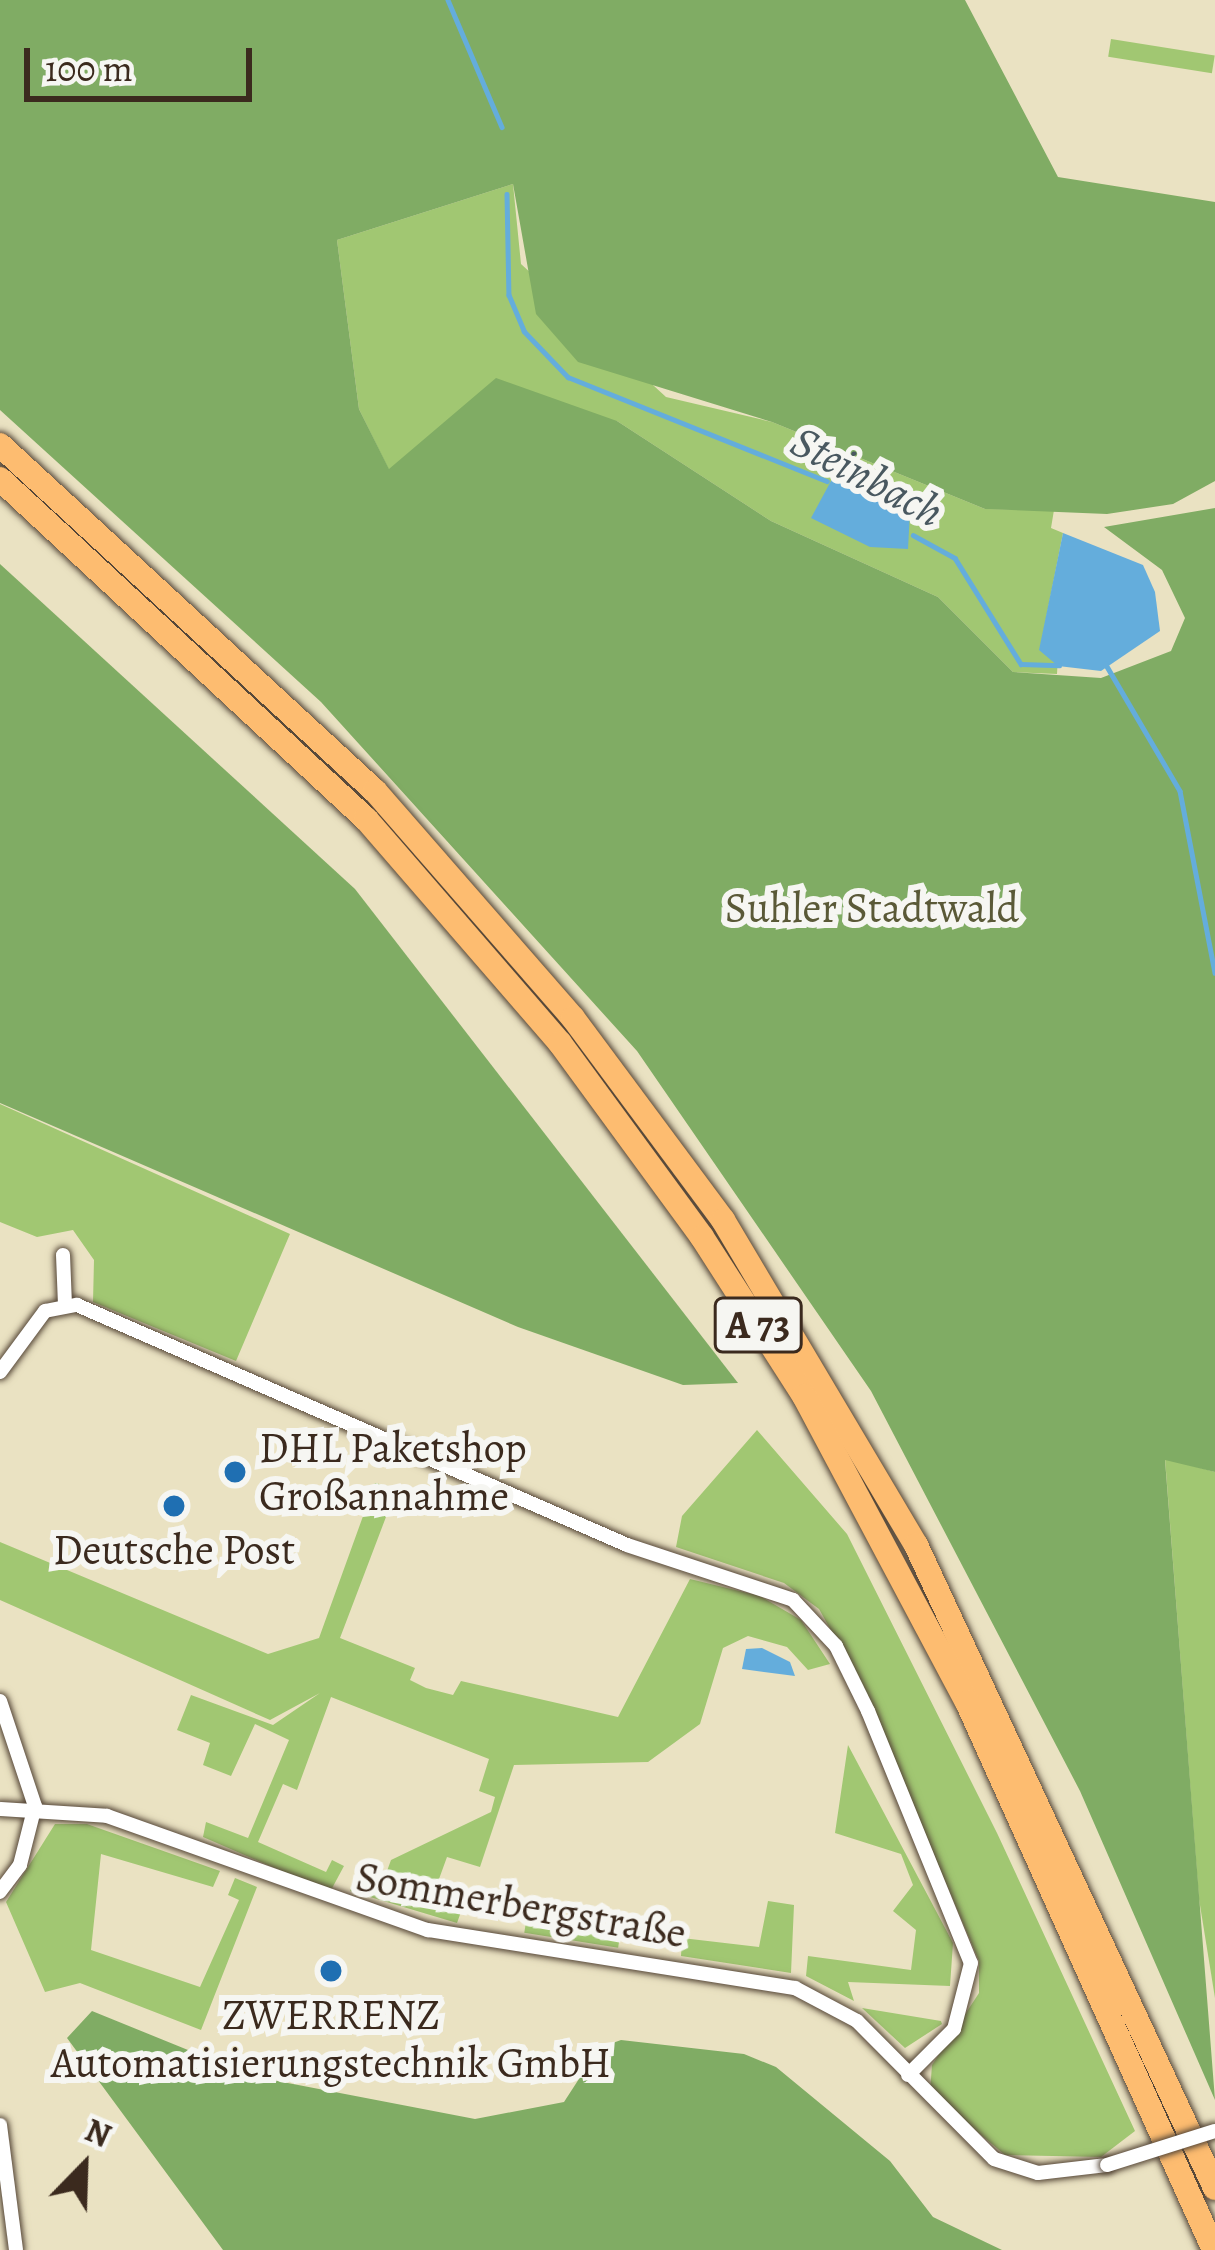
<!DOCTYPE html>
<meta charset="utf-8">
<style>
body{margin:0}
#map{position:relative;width:1215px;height:2250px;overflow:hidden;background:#eae2c2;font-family:Alegreya,serif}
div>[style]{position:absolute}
.green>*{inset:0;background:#a1c772;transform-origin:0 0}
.forest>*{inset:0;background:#80ac64}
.water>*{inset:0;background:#64addc}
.stream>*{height:4.5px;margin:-2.25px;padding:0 2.25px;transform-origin:2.25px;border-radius:2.25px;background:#64addc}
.roads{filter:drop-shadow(0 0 3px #554637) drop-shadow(0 0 3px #554637)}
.minor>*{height:14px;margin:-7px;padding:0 7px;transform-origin:7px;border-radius:7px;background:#fff}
.motorway>*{height:24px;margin:-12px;padding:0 12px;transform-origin:12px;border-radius:12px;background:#fdbc70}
.bridges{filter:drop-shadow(0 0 3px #554637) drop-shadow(0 0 3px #554637)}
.minor-bridge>*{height:14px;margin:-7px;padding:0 7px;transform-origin:7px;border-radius:7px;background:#fff}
.dots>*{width:33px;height:33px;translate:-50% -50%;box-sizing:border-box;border:6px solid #f6f6f2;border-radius:50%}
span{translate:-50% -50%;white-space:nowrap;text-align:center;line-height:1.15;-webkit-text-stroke:12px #f6f6f2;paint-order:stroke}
.shield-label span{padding:3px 9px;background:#f6f6f2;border:3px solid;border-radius:9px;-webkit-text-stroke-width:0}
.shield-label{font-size:39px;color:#3b2a1e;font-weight:700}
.park-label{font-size:42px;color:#5a5937}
.poi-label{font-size:42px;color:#3b2a1e}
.left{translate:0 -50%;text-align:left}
.street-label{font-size:42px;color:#3b2a1e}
.water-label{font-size:45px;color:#495860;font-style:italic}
.north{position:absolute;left:24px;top:2106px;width:120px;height:120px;-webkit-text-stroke:9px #f6f6f2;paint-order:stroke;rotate:23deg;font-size:33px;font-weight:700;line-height:48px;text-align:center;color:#3b2a1e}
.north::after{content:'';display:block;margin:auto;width:42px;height:54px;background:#3b2a1e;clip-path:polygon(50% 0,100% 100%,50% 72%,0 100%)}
.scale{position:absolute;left:24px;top:48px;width:228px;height:54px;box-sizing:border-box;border:6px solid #3b2a1e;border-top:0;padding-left:15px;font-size:36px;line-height:42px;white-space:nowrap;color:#3b2a1e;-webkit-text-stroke:9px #f6f6f2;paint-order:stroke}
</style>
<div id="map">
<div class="green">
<div style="left:1111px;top:39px;width:105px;height:18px;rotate:9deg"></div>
<div style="clip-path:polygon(513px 184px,521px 264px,666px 397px,772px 422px,985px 509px,1054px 510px,1051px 528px,1063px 533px,1040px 649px,1058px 655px,1057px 674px,1013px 672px,938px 597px,771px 521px,617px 421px,389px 470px,359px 409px,337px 240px)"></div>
<div style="clip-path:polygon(0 1104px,290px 1234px,236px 1361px,93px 1302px,94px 1260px,73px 1230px,37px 1237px,0 1222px)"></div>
<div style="clip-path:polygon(757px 1430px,847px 1534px,997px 1833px,1135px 2131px,1101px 2157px,1005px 2155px,930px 2092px,932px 2065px,979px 1993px,979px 1961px,864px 1689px,819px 1609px,784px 1583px,676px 1547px,682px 1516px)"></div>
<div style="clip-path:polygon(1165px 1458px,1215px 1472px,1215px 1998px,1199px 1899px)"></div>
<div style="clip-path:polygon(375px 1483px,397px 1488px,340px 1638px,415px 1668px,410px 1680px,426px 1688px,453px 1695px,461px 1681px,618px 1717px,690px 1579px,760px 1596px,801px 1620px,830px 1664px,808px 1670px,787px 1647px,748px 1636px,723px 1648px,700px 1724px,648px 1762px,514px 1765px,480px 1867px,447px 1857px,431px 1901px,462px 1909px,457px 1923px,350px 1891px,359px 1873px,383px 1882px,391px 1860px,491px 1812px,495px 1797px,479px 1791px,489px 1759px,331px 1697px,297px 1790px,283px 1784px,258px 1842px,326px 1872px,332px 1860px,344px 1866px,330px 1892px,203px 1837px,206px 1822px,248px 1838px,289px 1740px,255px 1724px,231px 1776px,203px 1765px,210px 1743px,177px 1730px,191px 1695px,273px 1725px,320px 1693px,270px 1720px,0 1600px,0 1542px,268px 1654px,319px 1638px)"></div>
<div style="clip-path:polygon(848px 1745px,953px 1943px,950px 1986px,848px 1982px,854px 2001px,806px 1976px,808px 1956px,911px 1970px,916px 1930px,893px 1911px,913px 1885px,901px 1854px,835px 1833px)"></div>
<div style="clip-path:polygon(55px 1824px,87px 1824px,220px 1871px,213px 1887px,101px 1854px,91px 1950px,200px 1987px,239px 1900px,228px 1895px,235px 1878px,257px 1887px,201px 2030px,80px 1983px,45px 1992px,6px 1902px)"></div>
<div style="clip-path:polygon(768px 1901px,794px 1905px,791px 1973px,681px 1956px,682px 1938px,759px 1947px)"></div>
<div style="left:526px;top:1922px;width:95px;height:11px;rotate:9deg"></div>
<div style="clip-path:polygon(862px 2008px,941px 2021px,942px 2024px,905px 2048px)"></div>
</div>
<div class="forest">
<div style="clip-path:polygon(0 0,965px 0,1058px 177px,1215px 202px,1215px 481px,1173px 504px,1107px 514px,985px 509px,772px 422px,578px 362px,536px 314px,513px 184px,337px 240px,359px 409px,389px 469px,496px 378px,617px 421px,771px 521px,938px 597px,1013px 672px,1101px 678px,1171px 651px,1185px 618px,1162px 570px,1104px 527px,1215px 508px,1215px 1472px,1165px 1460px,1215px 2100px,1080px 1791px,871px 1391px,637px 1051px,321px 702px,0 410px)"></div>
<div style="clip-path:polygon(0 564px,355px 889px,738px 1383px,683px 1385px,518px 1327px,0 1103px)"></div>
<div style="clip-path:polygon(92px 2011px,252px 2076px,475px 2119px,564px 2102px,599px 2048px,621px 2040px,744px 2054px,776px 2067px,890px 2161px,933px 2217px,1002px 2250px,223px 2250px,67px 2038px)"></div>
</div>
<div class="water">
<div style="clip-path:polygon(838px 468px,910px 512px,908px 549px,870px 547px,811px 518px)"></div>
<div style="clip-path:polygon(1063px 533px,1143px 565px,1155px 592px,1160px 631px,1101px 671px,1058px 666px,1039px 650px)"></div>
<div style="clip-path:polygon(762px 1648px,790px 1662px,795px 1676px,742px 1669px,746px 1649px)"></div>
</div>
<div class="stream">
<div style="left:448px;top:0;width:138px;rotate:67deg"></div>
<div style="left:507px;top:194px;width:101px;rotate:88.9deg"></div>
<div style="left:509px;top:295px;width:39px;rotate:67deg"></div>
<div style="left:524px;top:331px;width:64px;rotate:46.3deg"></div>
<div style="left:568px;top:377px;width:279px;rotate:21.9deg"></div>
<div style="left:913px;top:535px;width:48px;rotate:28.7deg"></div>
<div style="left:955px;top:558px;width:125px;rotate:58.1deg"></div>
<div style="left:1021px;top:664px;width:38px;rotate:2deg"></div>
<div style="left:1105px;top:663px;width:148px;rotate:59.6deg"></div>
<div style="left:1180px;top:791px;width:185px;rotate:79.1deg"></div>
</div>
<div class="roads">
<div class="minor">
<div style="left:63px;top:1255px;width:49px;rotate:87.7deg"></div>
<div style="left:0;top:1372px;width:76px;rotate:-53.6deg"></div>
<div style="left:45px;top:1311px;width:33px;rotate:-11deg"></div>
<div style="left:77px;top:1305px;width:600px;rotate:23.57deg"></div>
<div style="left:627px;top:1545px;width:175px;rotate:18.3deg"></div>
<div style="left:793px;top:1600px;width:63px;rotate:46.9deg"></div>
<div style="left:836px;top:1646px;width:72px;rotate:63.8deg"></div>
<div style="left:868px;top:1711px;width:272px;rotate:67.8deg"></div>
<div style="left:971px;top:1963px;width:68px;rotate:104.4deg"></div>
<div style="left:954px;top:2029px;width:65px;rotate:135deg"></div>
<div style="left:0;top:1701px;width:111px;rotate:71.6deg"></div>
<div style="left:35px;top:1806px;width:61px;rotate:104.3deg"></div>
<div style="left:20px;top:1865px;width:34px;rotate:127deg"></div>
<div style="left:0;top:1809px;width:107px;rotate:3.7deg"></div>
<div style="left:107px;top:1816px;width:341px;rotate:19.6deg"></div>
<div style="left:428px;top:1930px;width:372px;rotate:9deg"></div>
<div style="left:795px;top:1988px;width:70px;rotate:28deg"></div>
<div style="left:857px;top:2021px;width:194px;rotate:45.2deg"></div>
<div style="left:994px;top:2159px;width:46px;rotate:17.7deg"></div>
<div style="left:1038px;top:2173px;width:69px;rotate:-6.6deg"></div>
<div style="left:0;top:2125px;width:126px;rotate:82.7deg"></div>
</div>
<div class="motorway">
<div style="left:0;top:445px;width:510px;rotate:42.7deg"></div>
<div style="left:375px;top:791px;width:301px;rotate:48.9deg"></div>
<div style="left:573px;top:1018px;width:252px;rotate:53.4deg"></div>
<div style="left:723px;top:1220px;width:378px;rotate:59.3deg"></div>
<div style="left:916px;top:1545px;width:709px;rotate:65.06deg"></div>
<div style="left:0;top:479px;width:500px;rotate:42.9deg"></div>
<div style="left:366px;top:819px;width:296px;rotate:49.1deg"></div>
<div style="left:560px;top:1043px;width:240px;rotate:53.8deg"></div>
<div style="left:702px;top:1237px;width:189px;rotate:57.3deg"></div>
<div style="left:804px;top:1396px;width:347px;rotate:62deg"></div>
<div style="left:967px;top:1702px;width:601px;rotate:65.74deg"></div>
</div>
</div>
<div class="bridges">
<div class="minor-bridge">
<div style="left:1107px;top:2165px;width:113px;rotate:-17.5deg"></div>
</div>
</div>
<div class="dots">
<div style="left:235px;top:1472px;background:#1f6fb2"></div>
<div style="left:174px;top:1506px;background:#1f6fb2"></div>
<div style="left:331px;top:1971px;background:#1f6fb2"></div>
</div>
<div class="shield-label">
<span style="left:758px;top:1325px">A 73</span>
</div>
<div class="park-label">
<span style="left:872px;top:908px">Suhler Stadtwald</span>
</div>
<div class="poi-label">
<span class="left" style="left:259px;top:1472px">DHL Paketshop<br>Großannahme</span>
<span style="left:174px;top:1550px">Deutsche Post</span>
<span style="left:331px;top:2039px">ZWERRENZ<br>Automatisierungstechnik GmbH</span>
</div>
<div class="street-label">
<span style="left:521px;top:1905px;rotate:10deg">Sommerbergstraße</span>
</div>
<div class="water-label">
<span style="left:867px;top:477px;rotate:28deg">Steinbach</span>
</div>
<div class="north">N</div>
<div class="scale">100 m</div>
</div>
